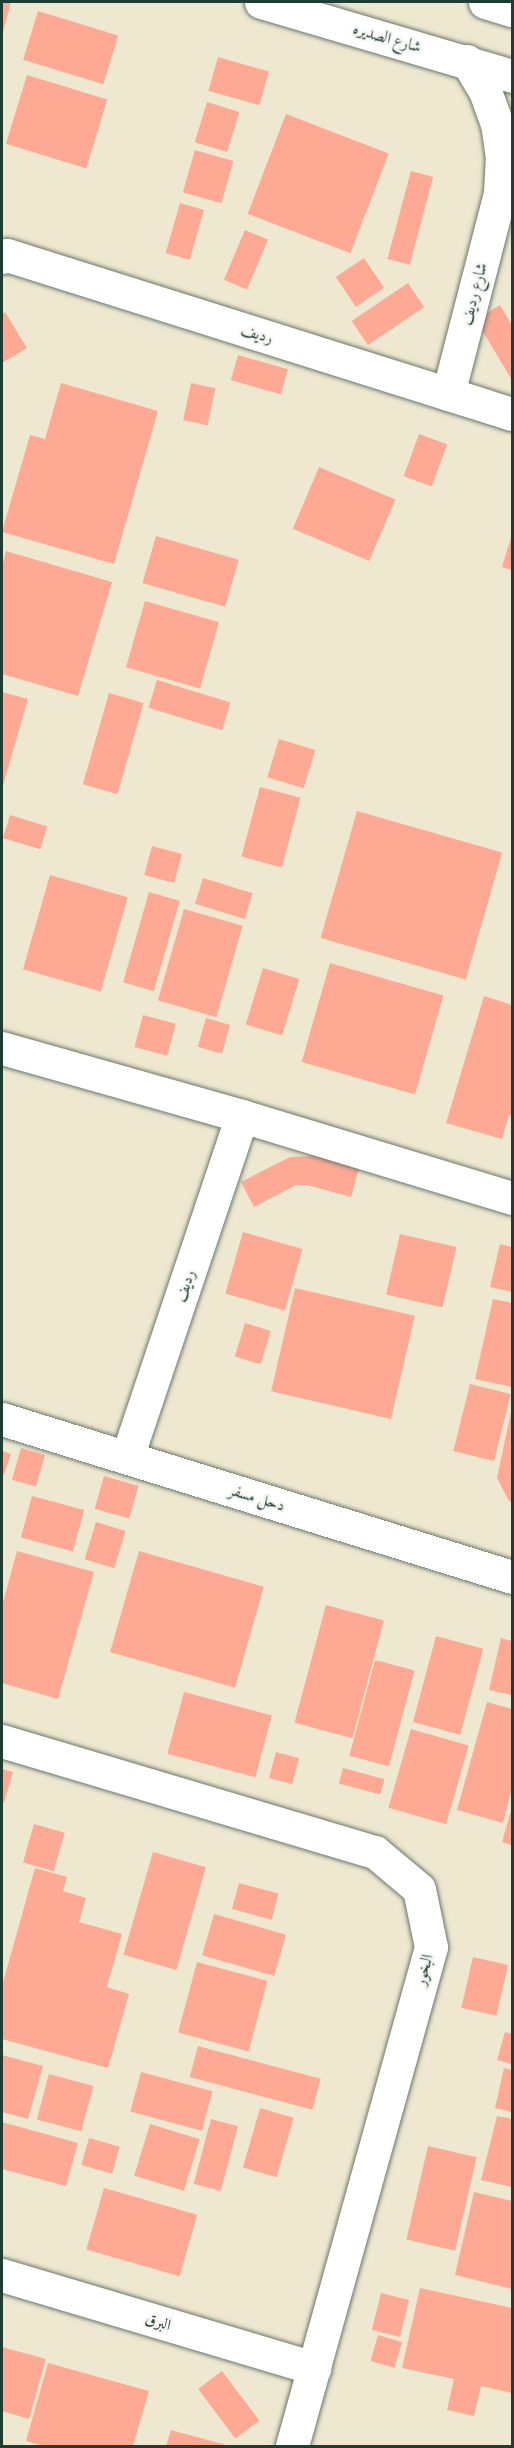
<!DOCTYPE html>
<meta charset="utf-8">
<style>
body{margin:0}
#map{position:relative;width:514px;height:2448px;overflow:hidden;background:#efe8d1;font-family:"IM FELL Great Primer",Amiri,serif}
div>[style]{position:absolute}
.building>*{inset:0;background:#fda994;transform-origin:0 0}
.roads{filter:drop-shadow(0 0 2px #68796b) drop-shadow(0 0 2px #68796b)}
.minor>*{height:33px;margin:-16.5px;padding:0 16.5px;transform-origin:16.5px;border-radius:16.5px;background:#fff}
.major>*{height:33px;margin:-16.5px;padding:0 16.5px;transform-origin:16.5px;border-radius:16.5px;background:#fff}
span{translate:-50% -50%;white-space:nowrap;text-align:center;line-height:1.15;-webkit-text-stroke:5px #f6f6f2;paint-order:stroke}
.street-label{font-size:16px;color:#1f3d34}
.frame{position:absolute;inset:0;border:3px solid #1f3d34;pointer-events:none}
</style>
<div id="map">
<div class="building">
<div style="clip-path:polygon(2px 2px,11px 2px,2px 36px)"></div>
<div style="left:38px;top:11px;width:84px;height:51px;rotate:17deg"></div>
<div style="left:218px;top:57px;width:53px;height:35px;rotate:16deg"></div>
<div style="left:27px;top:75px;width:84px;height:72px;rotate:17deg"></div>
<div style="left:207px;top:102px;width:34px;height:42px;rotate:17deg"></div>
<div style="left:286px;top:114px;width:110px;height:107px;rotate:21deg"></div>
<div style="left:195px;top:150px;width:40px;height:44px;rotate:16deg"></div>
<div style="left:411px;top:171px;width:23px;height:91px;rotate:15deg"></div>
<div style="left:180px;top:203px;width:25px;height:52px;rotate:16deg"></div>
<div style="left:245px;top:230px;width:25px;height:54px;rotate:23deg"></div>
<div style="left:364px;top:258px;width:36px;height:34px;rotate:56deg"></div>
<div style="left:408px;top:283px;width:29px;height:68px;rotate:56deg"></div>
<div style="clip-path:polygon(500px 305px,512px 325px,512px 380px,476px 320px)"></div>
<div style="clip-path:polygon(5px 312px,27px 348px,2px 363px,2px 314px)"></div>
<div style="left:238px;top:355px;width:52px;height:26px;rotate:16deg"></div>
<div style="clip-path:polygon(61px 383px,158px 411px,114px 564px,2px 532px,30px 435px,45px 439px)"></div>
<div style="left:191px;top:383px;width:25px;height:38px;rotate:12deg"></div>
<div style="left:419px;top:434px;width:30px;height:45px;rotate:20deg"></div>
<div style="left:319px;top:467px;width:83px;height:67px;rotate:23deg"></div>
<div style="clip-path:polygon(512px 534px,512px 570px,502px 567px)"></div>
<div style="left:156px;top:536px;width:86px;height:49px;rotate:16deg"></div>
<div style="clip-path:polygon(6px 551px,112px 582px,78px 696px,2px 674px,2px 567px)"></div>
<div style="left:145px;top:601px;width:77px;height:69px;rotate:16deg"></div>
<div style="left:157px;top:680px;width:77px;height:29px;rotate:17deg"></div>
<div style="clip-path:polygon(2px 692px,28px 699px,2px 789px)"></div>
<div style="left:109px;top:693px;width:36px;height:95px;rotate:16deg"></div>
<div style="left:279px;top:739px;width:38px;height:40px;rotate:17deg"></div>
<div style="left:260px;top:787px;width:42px;height:72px;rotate:15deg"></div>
<div style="left:357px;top:811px;width:151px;height:132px;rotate:16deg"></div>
<div style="left:10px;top:815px;width:39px;height:24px;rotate:17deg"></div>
<div style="left:152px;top:846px;width:31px;height:30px;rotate:15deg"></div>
<div style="left:50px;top:875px;width:81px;height:98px;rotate:16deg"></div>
<div style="left:203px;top:878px;width:52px;height:27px;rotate:17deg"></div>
<div style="left:149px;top:892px;width:32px;height:94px;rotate:16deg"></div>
<div style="left:184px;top:909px;width:61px;height:95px;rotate:16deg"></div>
<div style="left:330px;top:963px;width:118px;height:103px;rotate:16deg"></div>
<div style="left:263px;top:968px;width:38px;height:59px;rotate:17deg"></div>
<div style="clip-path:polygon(484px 996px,512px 1005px,512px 1116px,509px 1115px,502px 1139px,446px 1123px)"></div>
<div style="left:143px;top:1015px;width:34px;height:33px;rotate:15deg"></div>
<div style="left:206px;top:1018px;width:25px;height:30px;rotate:16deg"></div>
<div style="clip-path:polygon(315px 1156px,359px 1168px,351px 1197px,307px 1185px,296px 1185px,254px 1207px,241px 1182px,290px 1157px)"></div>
<div style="left:243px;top:1232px;width:62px;height:64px;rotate:16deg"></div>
<div style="left:400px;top:1234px;width:58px;height:62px;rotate:13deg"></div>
<div style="clip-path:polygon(500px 1244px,512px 1247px,512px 1292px,490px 1287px)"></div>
<div style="left:295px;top:1288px;width:123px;height:106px;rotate:13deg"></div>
<div style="clip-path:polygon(493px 1299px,512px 1303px,512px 1387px,475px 1379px)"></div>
<div style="left:245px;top:1323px;width:27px;height:35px;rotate:17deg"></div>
<div style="left:470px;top:1384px;width:42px;height:69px;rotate:14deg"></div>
<div style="clip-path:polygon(512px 1407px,512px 1502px,509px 1501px,497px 1478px)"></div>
<div style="left:21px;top:1448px;width:25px;height:33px;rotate:16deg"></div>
<div style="clip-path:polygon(2px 1451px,11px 1454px,4px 1475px,2px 1474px)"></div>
<div style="left:104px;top:1476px;width:36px;height:34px;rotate:16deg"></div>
<div style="left:32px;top:1496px;width:54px;height:43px;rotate:15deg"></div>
<div style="left:96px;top:1522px;width:31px;height:39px;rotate:17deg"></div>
<div style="clip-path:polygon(17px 1551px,94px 1572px,58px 1699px,2px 1683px,2px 1606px)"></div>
<div style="left:139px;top:1551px;width:130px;height:105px;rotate:16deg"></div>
<div style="left:326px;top:1605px;width:60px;height:122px;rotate:15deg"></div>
<div style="left:436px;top:1636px;width:49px;height:89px;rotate:15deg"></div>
<div style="clip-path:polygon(501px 1638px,512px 1641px,512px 1695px,489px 1690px)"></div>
<div style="left:375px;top:1660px;width:41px;height:99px;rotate:15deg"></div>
<div style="left:184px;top:1692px;width:91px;height:64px;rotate:15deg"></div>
<div style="clip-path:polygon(487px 1702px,512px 1709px,512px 1788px,503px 1823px,457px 1810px)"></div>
<div style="left:411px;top:1729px;width:60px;height:82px;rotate:16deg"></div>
<div style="left:276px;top:1752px;width:24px;height:27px;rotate:15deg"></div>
<div style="left:343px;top:1768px;width:43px;height:16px;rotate:15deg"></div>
<div style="clip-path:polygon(2px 1769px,13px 1772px,4px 1803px,2px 1802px)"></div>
<div style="clip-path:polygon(512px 1807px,512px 1845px,502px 1842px)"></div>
<div style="left:34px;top:1824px;width:32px;height:40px;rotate:16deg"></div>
<div style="left:153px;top:1852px;width:55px;height:107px;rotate:16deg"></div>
<div style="clip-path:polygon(35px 1868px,67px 1877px,63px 1891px,86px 1898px,79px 1922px,122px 1934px,107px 1987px,129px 1994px,108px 2068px,2px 2039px,2px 1986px)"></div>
<div style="left:239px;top:1883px;width:41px;height:27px;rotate:15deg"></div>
<div style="left:214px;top:1914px;width:75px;height:43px;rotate:16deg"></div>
<div style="left:473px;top:1957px;width:36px;height:52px;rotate:13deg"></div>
<div style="left:197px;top:1962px;width:73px;height:73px;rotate:15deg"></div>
<div style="clip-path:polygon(505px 2032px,512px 2034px,512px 2064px,497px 2060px)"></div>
<div style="left:198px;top:2046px;width:127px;height:32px;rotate:15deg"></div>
<div style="clip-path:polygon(2px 2055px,43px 2066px,28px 2119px,2px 2112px)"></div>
<div style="clip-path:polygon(504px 2068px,512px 2070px,512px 2112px,495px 2108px)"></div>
<div style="left:141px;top:2072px;width:74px;height:41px;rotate:15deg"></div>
<div style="left:49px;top:2074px;width:46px;height:47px;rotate:15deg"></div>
<div style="left:260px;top:2108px;width:35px;height:62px;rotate:16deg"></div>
<div style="clip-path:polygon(497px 2116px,512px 2119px,512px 2187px,481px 2180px)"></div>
<div style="left:211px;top:2119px;width:28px;height:67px;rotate:15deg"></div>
<div style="clip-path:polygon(2px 2122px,78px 2143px,66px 2186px,2px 2169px)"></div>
<div style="left:150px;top:2124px;width:52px;height:54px;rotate:17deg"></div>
<div style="left:89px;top:2138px;width:32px;height:28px;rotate:16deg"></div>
<div style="left:428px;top:2146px;width:50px;height:96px;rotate:13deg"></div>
<div style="left:104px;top:2188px;width:97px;height:64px;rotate:16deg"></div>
<div style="clip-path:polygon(474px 2192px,512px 2201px,512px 2289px,455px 2275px)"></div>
<div style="clip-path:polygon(420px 2288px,512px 2308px,512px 2393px,481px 2386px,474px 2416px,447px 2410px,454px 2379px,402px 2368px)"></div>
<div style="left:381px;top:2293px;width:29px;height:38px;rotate:14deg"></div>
<div style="left:378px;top:2335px;width:25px;height:27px;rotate:16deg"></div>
<div style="clip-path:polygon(2px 2347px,46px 2359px,29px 2419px,2px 2411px)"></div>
<div style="clip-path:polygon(48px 2363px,149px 2391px,133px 2446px,44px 2446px,26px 2441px)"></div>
<div style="left:222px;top:2371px;width:62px;height:30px;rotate:53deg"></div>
<div style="clip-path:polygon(171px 2430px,230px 2446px,166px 2446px)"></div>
</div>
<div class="roads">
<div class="minor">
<div style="left:2px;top:257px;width:5px;rotate:-22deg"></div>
<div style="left:7px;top:255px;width:529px;rotate:17.48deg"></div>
<div style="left:448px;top:394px;width:208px;rotate:-75.5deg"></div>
<div style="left:500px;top:193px;width:35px;rotate:-87deg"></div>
<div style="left:502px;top:158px;width:34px;rotate:-98deg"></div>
<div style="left:497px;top:124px;width:35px;rotate:-110deg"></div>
<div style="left:485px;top:91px;width:35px;rotate:-121deg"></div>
<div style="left:2px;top:1048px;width:249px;rotate:15.8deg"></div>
<div style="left:242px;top:1116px;width:282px;rotate:16.9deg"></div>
<div style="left:2px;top:1419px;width:534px;rotate:17.21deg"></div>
<div style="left:127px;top:1457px;width:360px;rotate:-71.4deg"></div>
<div style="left:2px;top:1741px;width:389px;rotate:16.6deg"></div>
<div style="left:375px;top:1852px;width:57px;rotate:40.1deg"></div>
<div style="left:419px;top:1889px;width:59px;rotate:78.3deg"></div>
<div style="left:431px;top:1947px;width:518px;rotate:105.57deg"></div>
<div style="left:2px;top:2275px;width:326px;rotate:16.6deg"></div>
</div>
<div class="major">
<div style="left:261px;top:2px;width:262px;rotate:16.4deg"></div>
<div style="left:485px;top:2px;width:28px;rotate:17deg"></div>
</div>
</div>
<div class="street-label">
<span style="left:387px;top:38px;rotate:16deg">شارع الصديره</span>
<span style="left:474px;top:294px;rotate:-75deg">شارع رديف</span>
<span style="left:257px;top:334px;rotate:17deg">رديف</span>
<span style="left:185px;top:1286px;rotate:-71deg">رديف</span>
<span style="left:257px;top:1498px;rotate:17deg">دحل مسفر</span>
<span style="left:424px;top:1970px;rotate:-75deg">البخور</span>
<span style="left:158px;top:2322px;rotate:17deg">البرق</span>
</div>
<div class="frame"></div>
</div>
